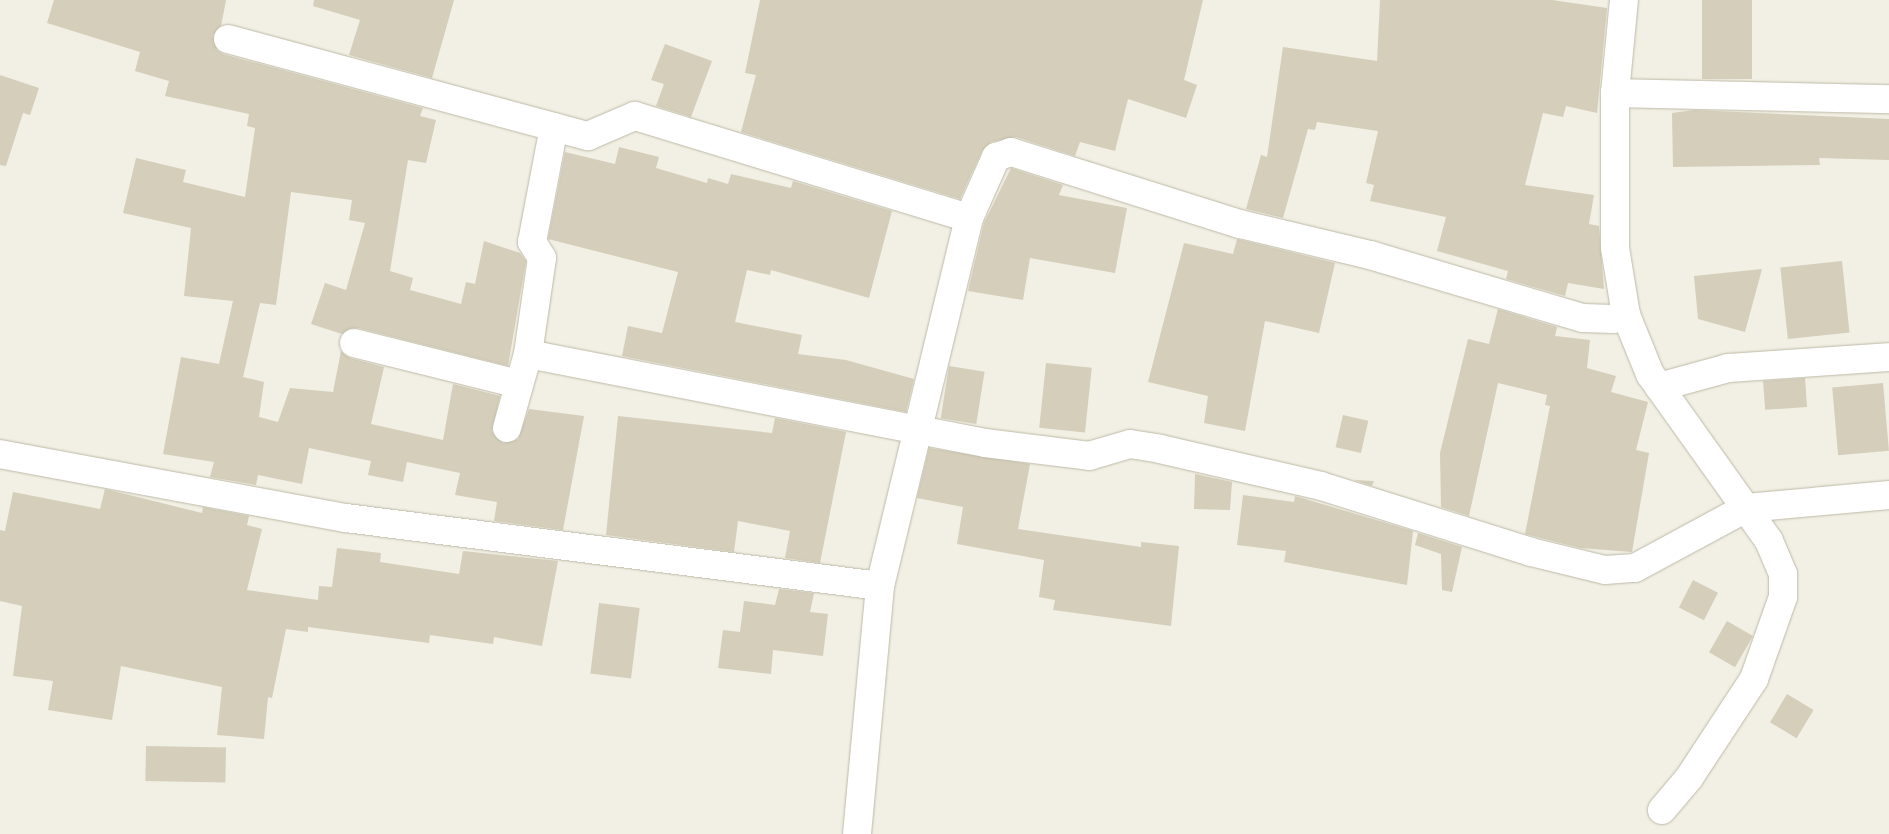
<!DOCTYPE html>
<style>
body{margin:0}
#map{position:relative;width:1889px;height:834px;overflow:hidden;background:#f2f0e4;font-family:"Work Sans",sans-serif}
div>[style]{position:absolute}
.building>*{inset:0;background:#d4ceba;transform-origin:0 0}
.roads{filter:drop-shadow(0 0 1px #bdb9a7) drop-shadow(0 0 1px #bdb9a7)}
.street>*{height:28px;margin:-14px;padding:0 14px;transform-origin:14px;border-radius:14px;background:#fff}
span{translate:-50% -50%;white-space:nowrap;text-align:center;line-height:1.15;-webkit-text-stroke:4.5px #fff;paint-order:stroke}
</style>
<div id="map">
<div class="building">
<div style="clip-path:polygon(54px 0,226px 0,221px 26px,213px 35px,217px 50px,223px 54px,423px 108px,420px 116px,436px 120px,426px 163px,408px 160px,390px 271px,413px 278px,410px 290px,461px 304px,466px 282px,475px 284px,484px 241px,520px 253px,526px 261px,508px 366px,358px 328px,342px 334px,311px 324px,325px 283px,346px 290px,365px 223px,349px 220px,352px 200px,291px 192px,276px 305px,260px 303px,243px 377px,264px 382px,259px 417px,278px 422px,290px 388px,333px 392px,341px 351px,350px 358px,384px 367px,371px 424px,443px 440px,453px 384px,500px 396px,492px 431px,503px 443px,518px 439px,529px 409px,584px 416px,563px 530px,494px 521px,497px 502px,455px 495px,460px 473px,407px 462px,403px 482px,368px 475px,371px 461px,309px 448px,302px 484px,258px 475px,256px 485px,210px 477px,214px 462px,163px 454px,181px 357px,219px 364px,233px 301px,184px 296px,191px 228px,123px 213px,136px 158px,186px 170px,183px 182px,245px 197px,255px 128px,247px 126px,249px 114px,165px 96px,169px 81px,135px 71px,140px 52px,47px 23px)"></div>
<div style="clip-path:polygon(314px 0,454px 0,432px 78px,349px 55px,360px 20px,313px 6px)"></div>
<div style="clip-path:polygon(760px 0,1203px 0,1184px 80px,1197px 85px,1186px 118px,1128px 99px,1115px 151px,1080px 142px,1075px 156px,1016px 137px,991px 142px,982px 151px,960px 199px,741px 132px,756px 75px,745px 73px)"></div>
<div style="clip-path:polygon(1380px 0,1552px 0,1607px 8px,1597px 113px,1566px 106px,1563px 117px,1543px 113px,1525px 185px,1594px 195px,1589px 224px,1599px 226px,1604px 289px,1568px 283px,1565px 296px,1506px 279px,1508px 271px,1437px 251px,1446px 217px,1370px 201px,1374px 185px,1366px 183px,1378px 131px,1317px 122px,1315px 130px,1308px 129px,1283px 218px,1246px 209px,1261px 155px,1267px 157px,1283px 47px,1377px 61px)"></div>
<div style="left:1702px;top:0;width:50px;height:79px"></div>
<div style="clip-path:polygon(665px 44px,712px 61px,691px 117px,656px 106px,664px 84px,651px 80px)"></div>
<div style="clip-path:polygon(0 75px,39px 88px,30px 115px,23px 113px,6px 166px,0 165px)"></div>
<div style="clip-path:polygon(1694px 110px,1889px 119px,1889px 160px,1819px 158px,1820px 165px,1673px 167px,1672px 113px)"></div>
<div style="clip-path:polygon(619px 147px,659px 157px,656px 168px,707px 183px,708px 178px,728px 184px,731px 174px,791px 188px,793px 181px,892px 211px,869px 298px,771px 270px,770px 275px,747px 270px,735px 322px,802px 335px,798px 354px,846px 360px,914px 379px,906px 412px,622px 356px,628px 326px,662px 333px,678px 272px,548px 239px,565px 152px,615px 164px)"></div>
<div style="clip-path:polygon(1011px 168px,1063px 185px,1059px 195px,1127px 208px,1115px 273px,1030px 258px,1023px 300px,968px 291px,984px 223px)"></div>
<div style="clip-path:polygon(1237px 239px,1335px 263px,1319px 333px,1265px 321px,1245px 431px,1204px 423px,1208px 396px,1148px 382px,1184px 243px,1233px 254px)"></div>
<div style="left:1842px;top:261px;width:72px;height:62px;rotate:84deg"></div>
<div style="clip-path:polygon(1762px 269px,1745px 332px,1698px 319px,1694px 276px)"></div>
<div style="clip-path:polygon(1498px 309px,1557px 327px,1555px 336px,1590px 340px,1587px 368px,1616px 376px,1611px 392px,1648px 402px,1636px 450px,1649px 453px,1632px 552px,1580px 548px,1525px 534px,1550px 406px,1545px 405px,1547px 395px,1498px 383px,1469px 516px,1441px 507px,1440px 453px,1468px 339px,1489px 344px)"></div>
<div style="left:1046px;top:363px;width:46px;height:65px;rotate:6deg"></div>
<div style="left:949px;top:366px;width:36px;height:53px;rotate:9deg"></div>
<div style="left:1805px;top:378px;width:29px;height:42px;rotate:86deg"></div>
<div style="left:1883px;top:383px;width:68px;height:51px;rotate:85deg"></div>
<div style="left:1343px;top:415px;width:26px;height:33px;rotate:13deg"></div>
<div style="clip-path:polygon(618px 416px,772px 433px,775px 418px,846px 432px,820px 563px,785px 558px,790px 531px,738px 521px,734px 552px,606px 535px)"></div>
<div style="clip-path:polygon(929px 448px,1030px 464px,1018px 529px,1141px 547px,1141px 542px,1179px 546px,1171px 626px,1053px 610px,1055px 600px,1039px 597px,1044px 560px,957px 544px,963px 507px,917px 498px)"></div>
<div style="clip-path:polygon(1195px 474px,1232px 482px,1230px 510px,1194px 509px)"></div>
<div style="clip-path:polygon(1354px 480px,1374px 481px,1372px 486px)"></div>
<div style="clip-path:polygon(105px 489px,202px 513px,203px 507px,249px 516px,247px 525px,262px 529px,247px 590px,318px 600px,319px 586px,332px 587px,337px 548px,381px 553px,380px 562px,459px 574px,463px 551px,558px 561px,542px 646px,494px 637px,493px 644px,430px 635px,429px 643px,308px 627px,308px 632px,286px 629px,272px 698px,268px 697px,264px 739px,217px 735px,222px 687px,121px 666px,112px 720px,48px 710px,53px 681px,13px 676px,22px 606px,0 601px,0 530px,5px 531px,13px 492px,100px 509px)"></div>
<div style="clip-path:polygon(1243px 495px,1294px 502px,1295px 496px,1413px 531px,1407px 585px,1284px 562px,1286px 551px,1237px 545px)"></div>
<div style="clip-path:polygon(1418px 533px,1462px 547px,1452px 592px,1442px 590px,1441px 554px,1415px 545px)"></div>
<div style="left:1693px;top:580px;width:28px;height:31px;rotate:27deg"></div>
<div style="clip-path:polygon(779px 589px,814px 593px,810px 612px,828px 614px,823px 656px,773px 650px,771px 674px,718px 668px,723px 630px,740px 632px,744px 601px,775px 605px)"></div>
<div style="left:599px;top:603px;width:41px;height:71px;rotate:7deg"></div>
<div style="left:1727px;top:621px;width:30px;height:36px;rotate:30deg"></div>
<div style="left:1787px;top:694px;width:31px;height:33px;rotate:31deg"></div>
<div style="left:146px;top:746px;width:80px;height:35px;rotate:1deg"></div>
</div>
<div class="roads">
<div class="street">
<div style="left:228px;top:39px;width:373px;rotate:15.1deg"></div>
<div style="left:588px;top:136px;width:51px;rotate:-23.1deg"></div>
<div style="left:635px;top:116px;width:349px;rotate:17deg"></div>
<div style="left:1615px;top:93px;width:274px;rotate:1.3deg"></div>
<div style="left:1626px;top:315px;width:64px;rotate:67.9deg"></div>
<div style="left:1650px;top:374px;width:205px;rotate:54.5deg"></div>
<div style="left:1769px;top:541px;width:36px;rotate:67deg"></div>
<div style="left:1783px;top:574px;width:23px;rotate:90deg"></div>
<div style="left:1783px;top:597px;width:87px;rotate:109.5deg"></div>
<div style="left:1754px;top:679px;width:118px;rotate:123.3deg"></div>
<div style="left:1689px;top:778px;width:42px;rotate:130.2deg"></div>
<div style="left:354px;top:343px;width:169px;rotate:14deg"></div>
<div style="left:528px;top:354px;width:466px;rotate:11deg"></div>
<div style="left:985px;top:443px;width:105px;rotate:7.1deg"></div>
<div style="left:1089px;top:456px;width:43px;rotate:-16.3deg"></div>
<div style="left:1130px;top:444px;width:30px;rotate:9deg"></div>
<div style="left:1160px;top:449px;width:165px;rotate:12.9deg"></div>
<div style="left:1321px;top:486px;width:220px;rotate:17.4deg"></div>
<div style="left:1531px;top:552px;width:76px;rotate:13.7deg"></div>
<div style="left:1605px;top:570px;width:30px;rotate:-4deg"></div>
<div style="left:1635px;top:568px;width:126px;rotate:-28.4deg"></div>
<div style="left:1746px;top:508px;width:144px;rotate:-5.2deg"></div>
<div style="left:1659px;top:387px;width:72px;rotate:-15.4deg"></div>
<div style="left:1728px;top:368px;width:161px;rotate:-3.9deg"></div>
<div style="left:507px;top:428px;width:77px;rotate:-74.2deg"></div>
<div style="left:528px;top:354px;width:97px;rotate:-81.7deg"></div>
<div style="left:542px;top:258px;width:19px;rotate:-122deg"></div>
<div style="left:532px;top:242px;width:117px;rotate:-79.2deg"></div>
<div style="left:0;top:454px;width:352px;rotate:10.5deg"></div>
<div style="left:346px;top:518px;width:538px;rotate:7.26deg"></div>
<div style="left:857px;top:834px;width:249px;rotate:-84.7deg"></div>
<div style="left:880px;top:586px;width:379px;rotate:-76.4deg"></div>
<div style="left:969px;top:218px;width:67px;rotate:-66.1deg"></div>
<div style="left:996px;top:157px;width:16px;rotate:-18deg"></div>
<div style="left:1011px;top:152px;width:240px;rotate:17.5deg"></div>
<div style="left:1240px;top:224px;width:134px;rotate:13.4deg"></div>
<div style="left:1370px;top:255px;width:222px;rotate:16.5deg"></div>
<div style="left:1583px;top:318px;width:30px;rotate:2deg"></div>
<div style="left:1613px;top:319px;width:14px;rotate:-17deg"></div>
<div style="left:1626px;top:315px;width:68px;rotate:-99.3deg"></div>
<div style="left:1615px;top:248px;width:155px;rotate:-90deg"></div>
<div style="left:1615px;top:93px;width:93px;rotate:-84.5deg"></div>
</div>
</div>
</div>
